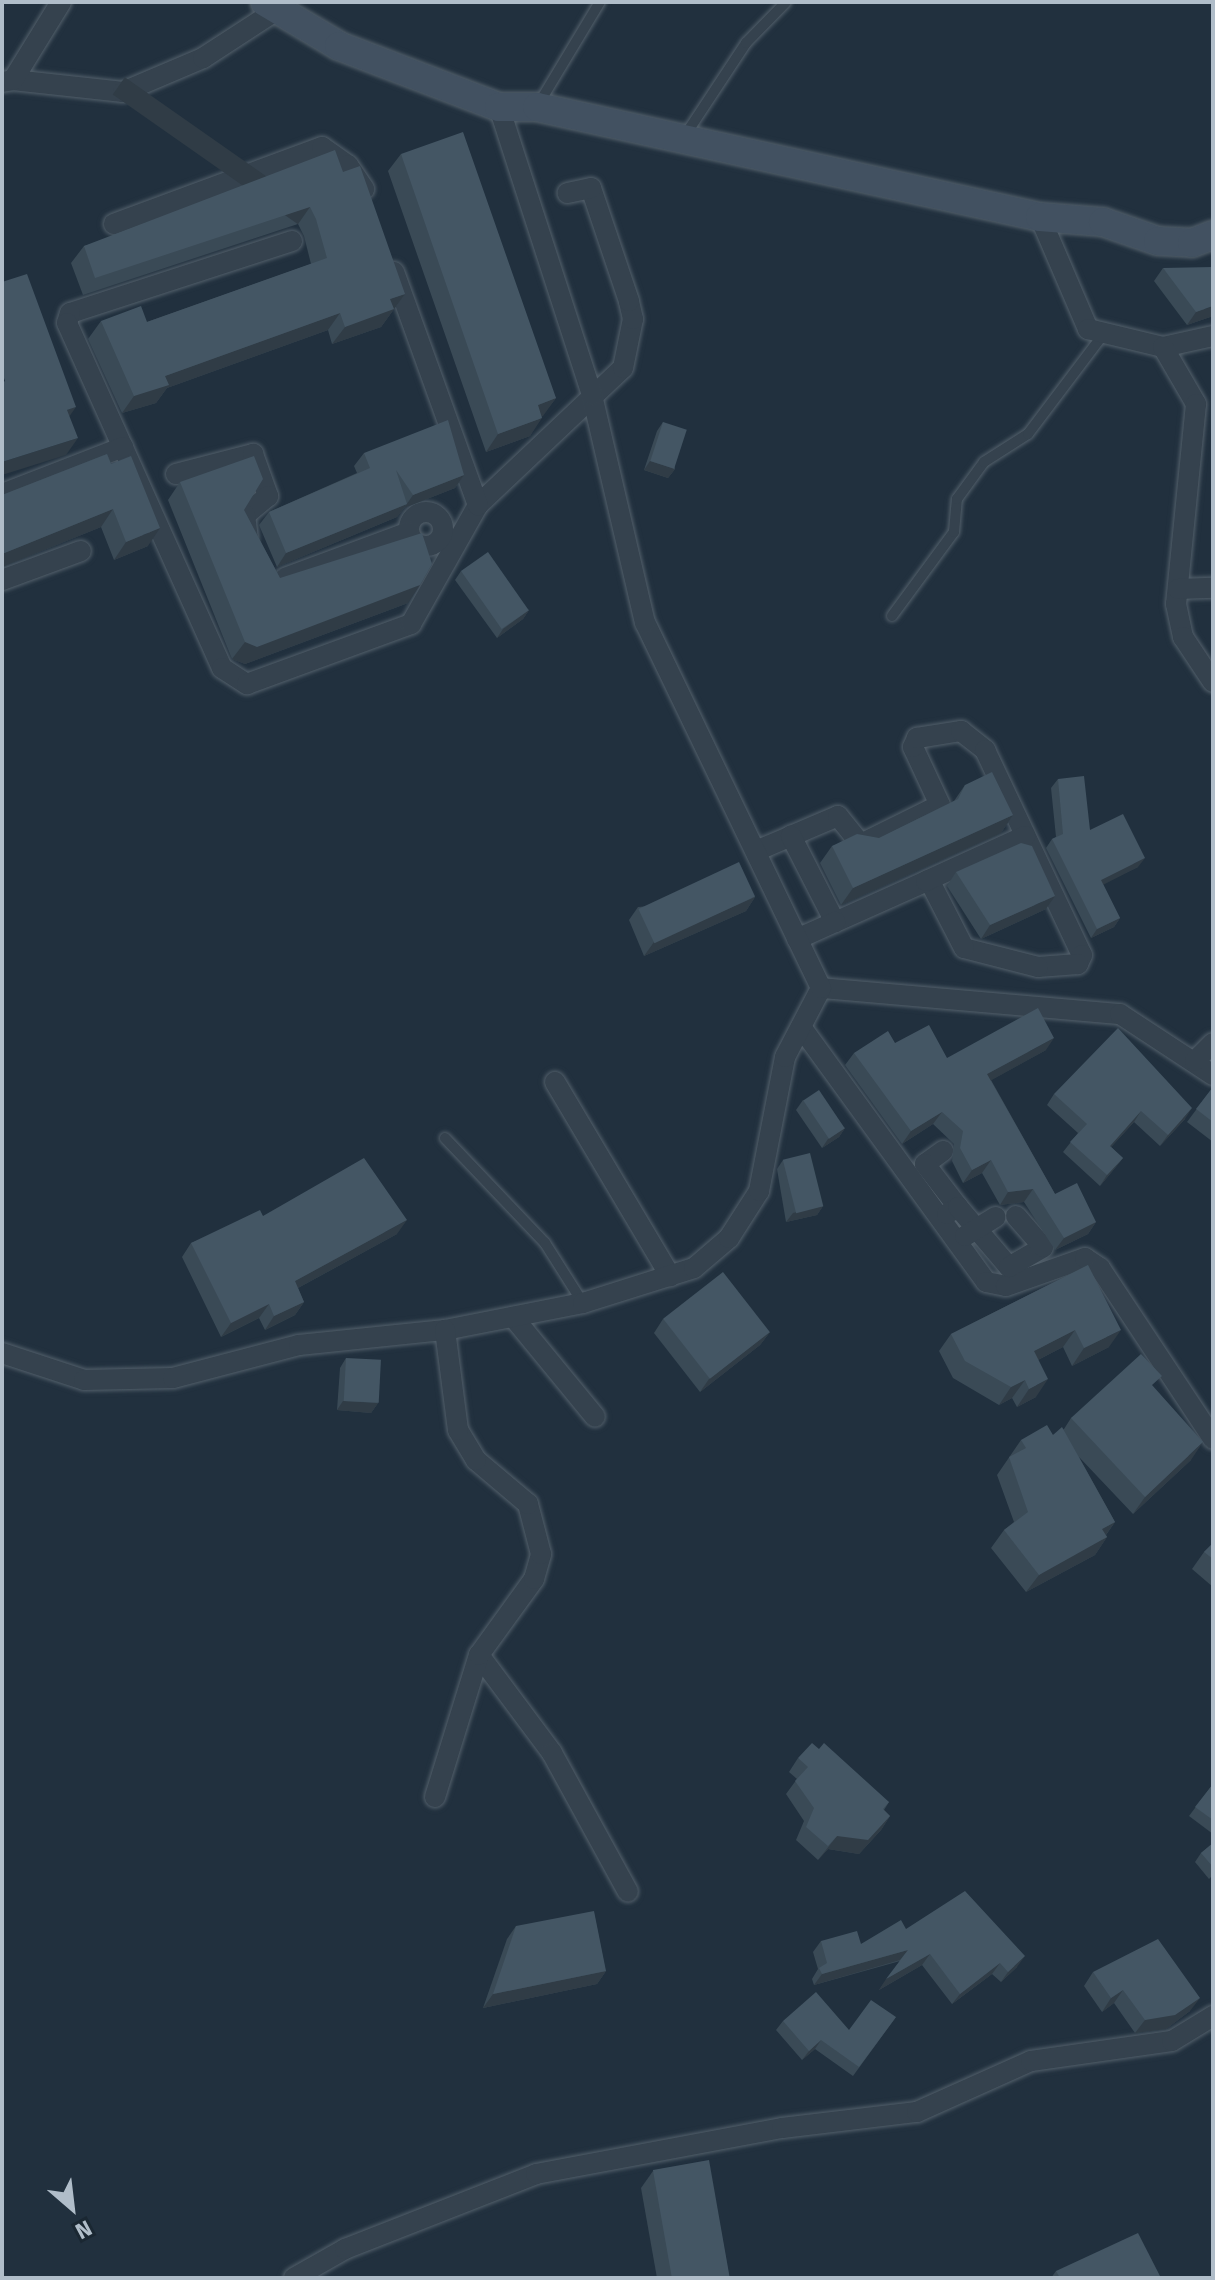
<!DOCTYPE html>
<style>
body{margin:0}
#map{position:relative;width:1215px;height:2280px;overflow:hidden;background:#21303e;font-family:"Fira Sans",sans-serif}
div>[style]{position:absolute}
.roads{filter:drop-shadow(0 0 2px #53606b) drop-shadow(0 0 2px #53606b)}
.lane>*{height:10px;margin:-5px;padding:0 5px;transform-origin:5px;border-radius:5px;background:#35424e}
.street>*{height:20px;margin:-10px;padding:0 10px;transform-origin:10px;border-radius:10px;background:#35424e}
.street>.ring{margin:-10px;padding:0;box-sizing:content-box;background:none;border:20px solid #35424e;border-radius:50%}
.secondary>*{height:28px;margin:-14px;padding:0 14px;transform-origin:14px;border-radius:14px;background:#425161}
.wall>*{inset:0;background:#3a4a56}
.shaded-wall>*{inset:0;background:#303c46;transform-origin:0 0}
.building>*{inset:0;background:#445664;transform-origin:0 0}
span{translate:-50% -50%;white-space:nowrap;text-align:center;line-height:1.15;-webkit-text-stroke:6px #1a2732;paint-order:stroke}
.frame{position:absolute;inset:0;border:4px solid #b0bdc9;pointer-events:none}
.north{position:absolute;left:32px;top:2168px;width:80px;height:80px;-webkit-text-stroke:6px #1a2732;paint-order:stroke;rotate:152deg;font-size:22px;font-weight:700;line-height:32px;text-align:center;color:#b0bdc9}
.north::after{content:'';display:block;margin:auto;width:28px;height:36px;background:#b0bdc9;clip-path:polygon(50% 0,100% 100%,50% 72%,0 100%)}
</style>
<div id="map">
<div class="roads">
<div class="lane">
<div style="left:538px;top:105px;width:120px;rotate:-59deg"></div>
<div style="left:684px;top:137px;width:113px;rotate:-56.6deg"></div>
<div style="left:746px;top:43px;width:57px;rotate:-45.7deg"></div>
<div style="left:892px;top:616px;width:104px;rotate:-53.6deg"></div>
<div style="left:954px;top:532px;width:33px;rotate:-85deg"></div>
<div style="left:957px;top:499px;width:46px;rotate:-53.9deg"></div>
<div style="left:984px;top:462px;width:52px;rotate:-32.5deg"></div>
<div style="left:1028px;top:434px;width:124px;rotate:-52.9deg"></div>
<div style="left:445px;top:1138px;width:145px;rotate:46.4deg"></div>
<div style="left:545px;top:1243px;width:71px;rotate:57.7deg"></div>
</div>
<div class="street">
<div style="left:13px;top:80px;width:111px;rotate:6.2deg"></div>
<div style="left:123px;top:92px;width:87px;rotate:-23deg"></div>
<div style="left:203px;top:58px;width:86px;rotate:-33.1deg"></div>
<div style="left:2px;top:82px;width:11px;rotate:-10deg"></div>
<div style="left:13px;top:80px;width:92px;rotate:-58.4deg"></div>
<div style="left:1040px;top:217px;width:122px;rotate:66.8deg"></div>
<div style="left:1088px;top:329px;width:77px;rotate:13.5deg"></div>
<div style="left:1163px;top:347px;width:51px;rotate:-12.4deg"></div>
<div style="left:114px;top:224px;width:222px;rotate:-20.3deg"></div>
<div style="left:322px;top:147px;width:32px;rotate:35deg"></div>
<div style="left:348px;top:165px;width:29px;rotate:56deg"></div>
<div style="left:292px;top:241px;width:233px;rotate:162deg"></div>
<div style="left:70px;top:313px;width:10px;rotate:107deg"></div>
<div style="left:67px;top:323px;width:378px;rotate:65.8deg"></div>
<div style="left:222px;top:668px;width:30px;rotate:33deg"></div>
<div style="left:247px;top:684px;width:175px;rotate:-20.1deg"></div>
<div style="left:411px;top:624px;width:137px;rotate:-60.6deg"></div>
<div style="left:478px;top:505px;width:199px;rotate:-43.4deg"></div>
<div style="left:623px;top:368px;width:50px;rotate:-78.5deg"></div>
<div style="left:633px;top:319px;width:18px;rotate:-103deg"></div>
<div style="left:629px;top:301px;width:119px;rotate:-108.6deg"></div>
<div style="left:591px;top:188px;width:24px;rotate:168deg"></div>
<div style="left:394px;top:272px;width:248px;rotate:70.2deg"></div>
<div style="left:1163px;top:347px;width:66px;rotate:59.9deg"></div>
<div style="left:1196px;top:404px;width:201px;rotate:95.7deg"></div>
<div style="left:1176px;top:604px;width:34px;rotate:78deg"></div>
<div style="left:1183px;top:637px;width:54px;rotate:56.3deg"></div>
<div style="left:176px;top:474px;width:80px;rotate:-14.6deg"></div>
<div style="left:253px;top:454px;width:45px;rotate:70.3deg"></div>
<div style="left:268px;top:496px;width:30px;rotate:140deg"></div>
<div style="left:245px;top:515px;width:24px;rotate:83deg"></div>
<div style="left:2px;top:494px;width:130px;rotate:-21.2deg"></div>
<div class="ring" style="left:409px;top:512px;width:14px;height:14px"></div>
<div style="left:285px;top:578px;width:132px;rotate:-20.4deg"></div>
<div style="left:2px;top:580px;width:84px;rotate:-20.2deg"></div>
<div style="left:1178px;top:589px;width:35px;rotate:-2deg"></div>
<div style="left:756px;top:851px;width:38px;rotate:-23deg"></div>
<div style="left:791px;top:836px;width:51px;rotate:-23.1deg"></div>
<div style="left:838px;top:816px;width:36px;rotate:51deg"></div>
<div style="left:861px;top:844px;width:88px;rotate:-26.3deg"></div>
<div style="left:940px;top:805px;width:64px;rotate:-115deg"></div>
<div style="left:913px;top:747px;width:10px;rotate:-66deg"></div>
<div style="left:917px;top:738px;width:45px;rotate:-9deg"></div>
<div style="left:961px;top:731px;width:31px;rotate:38deg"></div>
<div style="left:985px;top:750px;width:227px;rotate:64.7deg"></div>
<div style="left:1082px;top:955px;width:10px;rotate:114deg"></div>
<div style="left:1078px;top:964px;width:40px;rotate:175.7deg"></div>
<div style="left:1038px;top:967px;width:76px;rotate:-165.6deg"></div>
<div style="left:964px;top:948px;width:76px;rotate:-117.2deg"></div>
<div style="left:929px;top:880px;width:103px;rotate:155.9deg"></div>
<div style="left:835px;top:922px;width:97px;rotate:-117.1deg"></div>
<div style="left:926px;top:881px;width:109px;rotate:-24.4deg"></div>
<div style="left:797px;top:939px;width:42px;rotate:-24.1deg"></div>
<div style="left:821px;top:988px;width:300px;rotate:5deg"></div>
<div style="left:1120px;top:1014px;width:111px;rotate:33.3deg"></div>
<div style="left:801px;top:1027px;width:315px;rotate:54deg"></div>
<div style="left:986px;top:1282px;width:20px;rotate:11deg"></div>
<div style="left:1006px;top:1286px;width:84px;rotate:-19.5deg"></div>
<div style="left:1085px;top:1258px;width:18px;rotate:34deg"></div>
<div style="left:1100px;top:1268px;width:205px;rotate:56.5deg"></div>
<div style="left:1195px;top:1061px;width:25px;rotate:-45deg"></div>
<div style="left:555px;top:1082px;width:226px;rotate:59.3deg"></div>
<div style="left:943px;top:1151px;width:22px;rotate:144deg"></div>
<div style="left:925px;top:1164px;width:54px;rotate:52.5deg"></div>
<div style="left:958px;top:1207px;width:13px;rotate:148deg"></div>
<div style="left:958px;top:1207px;width:79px;rotate:49.6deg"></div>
<div style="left:1009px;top:1267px;width:39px;rotate:-30deg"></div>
<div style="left:1043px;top:1247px;width:41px;rotate:-131.1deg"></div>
<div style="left:965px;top:1236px;width:36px;rotate:-32deg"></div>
<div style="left:513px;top:1317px;width:129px;rotate:50.6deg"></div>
<div style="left:2px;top:1353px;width:86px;rotate:18.2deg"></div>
<div style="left:84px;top:1380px;width:89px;rotate:-1.3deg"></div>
<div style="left:173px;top:1378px;width:130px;rotate:-14.7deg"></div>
<div style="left:299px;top:1345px;width:147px;rotate:-5.9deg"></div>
<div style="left:445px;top:1330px;width:141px;rotate:-11.1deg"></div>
<div style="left:583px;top:1303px;width:116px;rotate:-17.5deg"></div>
<div style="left:694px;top:1268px;width:46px;rotate:-40.6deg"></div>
<div style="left:729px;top:1238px;width:56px;rotate:-57.4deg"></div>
<div style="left:759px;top:1191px;width:136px;rotate:-79deg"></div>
<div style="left:785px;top:1057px;width:78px;rotate:-62.4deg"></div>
<div style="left:821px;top:988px;width:405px;rotate:-115.7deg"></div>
<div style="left:645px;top:623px;width:234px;rotate:-103.1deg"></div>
<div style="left:592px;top:395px;width:303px;rotate:-107.9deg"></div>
<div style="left:479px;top:1655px;width:122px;rotate:53.3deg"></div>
<div style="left:552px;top:1753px;width:158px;rotate:61.3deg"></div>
<div style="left:435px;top:1797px;width:149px;rotate:-72.8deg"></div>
<div style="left:479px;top:1655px;width:94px;rotate:-54.1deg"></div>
<div style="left:534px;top:1579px;width:26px;rotate:-74deg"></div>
<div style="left:541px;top:1554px;width:52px;rotate:-104.6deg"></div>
<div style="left:528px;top:1504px;width:68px;rotate:-139.8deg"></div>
<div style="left:476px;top:1460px;width:35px;rotate:-121deg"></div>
<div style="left:458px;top:1430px;width:101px;rotate:-97.4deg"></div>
<div style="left:294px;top:2278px;width:59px;rotate:-29.6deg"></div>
<div style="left:345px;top:2249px;width:205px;rotate:-21.4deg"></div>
<div style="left:536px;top:2174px;width:250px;rotate:-10.6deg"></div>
<div style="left:782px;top:2128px;width:136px;rotate:-6.8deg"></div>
<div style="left:917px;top:2112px;width:125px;rotate:-24.1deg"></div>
<div style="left:1031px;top:2061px;width:142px;rotate:-8.1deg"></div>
<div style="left:1172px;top:2041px;width:48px;rotate:-31.4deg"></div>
</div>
<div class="secondary">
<div style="left:265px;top:2px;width:86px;rotate:30.7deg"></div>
<div style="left:339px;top:46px;width:171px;rotate:20.9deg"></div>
<div style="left:499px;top:107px;width:38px"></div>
<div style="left:537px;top:107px;width:515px;rotate:12.34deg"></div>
<div style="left:1040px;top:217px;width:63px;rotate:4.5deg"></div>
<div style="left:1103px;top:222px;width:58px;rotate:19.1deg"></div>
<div style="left:1158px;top:241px;width:34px;rotate:3deg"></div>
<div style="left:1192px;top:243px;width:22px;rotate:-21deg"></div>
</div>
</div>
<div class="wall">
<div style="clip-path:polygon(401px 154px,556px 398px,542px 416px,530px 436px,486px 452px,388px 171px)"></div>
<div style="clip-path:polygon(343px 172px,405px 294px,381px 327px,332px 344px,328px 330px,167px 388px,156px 403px,122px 413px,88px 339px,101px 321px,147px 322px,311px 264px,304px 236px,298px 224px,83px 295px,71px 263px,84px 246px)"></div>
<div style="clip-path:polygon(1163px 268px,1213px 316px,1187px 325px,1154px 281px)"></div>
<div style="clip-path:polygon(663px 422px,675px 469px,668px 478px,644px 470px,657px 431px)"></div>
<div style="clip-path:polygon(364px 453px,464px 475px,455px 488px,404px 508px,397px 517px,277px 567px,259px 525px,269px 512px,357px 473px,354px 466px)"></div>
<div style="clip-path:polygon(107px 454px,148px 546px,114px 560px,101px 527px,2px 567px,2px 495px)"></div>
<div style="clip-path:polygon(180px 482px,244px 510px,280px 578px,408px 603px,245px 664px,232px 659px,168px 500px)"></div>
<div style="clip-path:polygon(461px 571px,529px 610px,523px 619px,497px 638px,455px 580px)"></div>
<div style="clip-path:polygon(1058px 779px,1090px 830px,1138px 867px,1103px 884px,1120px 918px,1114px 927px,1091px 938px,1046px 848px,1052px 839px,1056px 837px,1051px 788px)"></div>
<div style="clip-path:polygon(965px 785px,1013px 815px,1001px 833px,841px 905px,820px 863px,832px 846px,879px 838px,954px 801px)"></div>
<div style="clip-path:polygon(956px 872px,1046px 909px,981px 939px,947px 886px)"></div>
<div style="clip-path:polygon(755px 897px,746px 911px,644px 956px,629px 920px,638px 907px)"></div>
<div style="clip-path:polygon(895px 1043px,947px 1058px,1046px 1050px,991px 1080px,1055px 1194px,1096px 1222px,1088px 1234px,1055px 1250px,1024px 1202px,1000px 1205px,982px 1173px,963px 1183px,952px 1161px,954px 1144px,933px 1124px,902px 1144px,845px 1065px,854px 1053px)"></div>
<div style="clip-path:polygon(1213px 1087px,1213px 1142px,1187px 1122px)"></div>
<div style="clip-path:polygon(1054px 1094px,1185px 1119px,1160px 1146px,1134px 1122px,1111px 1147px,1123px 1158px,1115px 1168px,1100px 1186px,1063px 1152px,1078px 1133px,1047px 1105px)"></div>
<div style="clip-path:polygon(803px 1100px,845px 1128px,839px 1137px,822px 1148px,796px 1110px)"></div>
<div style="clip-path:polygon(783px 1160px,823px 1206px,817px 1215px,786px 1222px,777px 1169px)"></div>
<div style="clip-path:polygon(263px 1216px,397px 1234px,298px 1288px,304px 1302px,295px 1315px,265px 1330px,259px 1318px,221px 1337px,182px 1257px,191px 1243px)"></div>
<div style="clip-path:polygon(1088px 1265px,1109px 1347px,1072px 1366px,1063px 1347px,1038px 1360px,1036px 1397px,1017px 1407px,1012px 1398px,999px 1405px,953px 1378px,939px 1351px,951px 1334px)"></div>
<div style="clip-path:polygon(663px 1319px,770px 1332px,760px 1345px,700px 1392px,654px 1333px)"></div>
<div style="clip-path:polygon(346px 1358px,378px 1403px,371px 1413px,337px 1410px,340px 1368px)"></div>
<div style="clip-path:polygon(1154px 1388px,1191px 1460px,1133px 1514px,1079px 1457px,1115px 1522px,1106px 1535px,1107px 1537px,1095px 1555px,1026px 1592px,991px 1548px,1004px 1530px,1014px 1522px,997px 1475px,1021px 1440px,1053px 1435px,1064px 1429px,1071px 1418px)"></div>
<div style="clip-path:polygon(1213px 1543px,1213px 1587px,1192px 1569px,1204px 1552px)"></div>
<div style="clip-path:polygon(798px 1758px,889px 1802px,884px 1810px,890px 1816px,881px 1830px,859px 1854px,828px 1849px,818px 1860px,796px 1840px,804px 1821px,786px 1794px,797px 1779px,789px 1772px)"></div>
<div style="clip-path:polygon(1213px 1784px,1213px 1834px,1189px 1816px)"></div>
<div style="clip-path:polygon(1213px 1843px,1213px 1875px,1209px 1879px,1195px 1862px,1201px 1853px)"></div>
<div style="clip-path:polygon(516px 1926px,606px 1971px,597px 1984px,483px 2008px,507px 1939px)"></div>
<div style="clip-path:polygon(906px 1929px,1017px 1967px,1001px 1982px,992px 1974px,952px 2004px,922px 1965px,879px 1990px,900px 1961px,814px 1985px,812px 1979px,818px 1969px,813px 1952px,821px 1941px,861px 1944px)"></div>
<div style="clip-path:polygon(1093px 1972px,1190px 2011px,1166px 2029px,1135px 2033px,1114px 2003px,1102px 2012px,1084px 1986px)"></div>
<div style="clip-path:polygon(896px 2017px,853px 2076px,815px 2049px,802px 2060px,776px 2030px,783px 2021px,849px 2030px)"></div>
<div style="clip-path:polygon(653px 2171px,730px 2278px,657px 2278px,641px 2188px)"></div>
<div style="clip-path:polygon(1056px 2271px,1161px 2278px,1051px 2278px)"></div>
</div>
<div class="shaded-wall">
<div style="left:310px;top:207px;width:21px;height:226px;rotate:125deg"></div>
<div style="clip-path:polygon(405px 294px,381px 327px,332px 344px,345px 327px,390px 299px)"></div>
<div style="clip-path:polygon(1213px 306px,1213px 316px,1187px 325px,1196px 312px)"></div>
<div style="clip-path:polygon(340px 313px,328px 330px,167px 388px,156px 403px,122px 413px,134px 396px,165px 376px)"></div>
<div style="clip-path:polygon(556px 398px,543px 416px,525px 422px,538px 405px)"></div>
<div style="clip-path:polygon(76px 407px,64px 424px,67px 410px)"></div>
<div style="clip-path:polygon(542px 418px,530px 436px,486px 452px,498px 434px)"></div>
<div style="clip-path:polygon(78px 438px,66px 455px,2px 475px,2px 462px)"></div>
<div style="clip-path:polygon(650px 461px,675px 469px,668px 478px,644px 470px)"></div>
<div style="clip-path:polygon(464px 475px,455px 488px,404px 508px,413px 495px)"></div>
<div style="clip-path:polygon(407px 504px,397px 517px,277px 567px,286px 553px)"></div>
<div style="clip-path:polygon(113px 509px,101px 527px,2px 567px,2px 554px)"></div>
<div style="clip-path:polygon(160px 528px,148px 546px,114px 560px,126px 542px)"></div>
<div style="clip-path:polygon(420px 585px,408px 603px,245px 664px,232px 659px,245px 642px)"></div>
<div style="clip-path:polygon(529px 610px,523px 619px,497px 638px,503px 629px)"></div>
<div style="clip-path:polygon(1013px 815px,1001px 833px,841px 905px,853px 888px)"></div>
<div style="clip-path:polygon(1145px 858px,1138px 867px,1095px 889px,1101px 880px)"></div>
<div style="clip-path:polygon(1055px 896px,1046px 909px,981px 939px,990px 925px)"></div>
<div style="clip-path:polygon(755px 897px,746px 911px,644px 956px,654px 942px)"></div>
<div style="clip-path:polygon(1120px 918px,1114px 927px,1091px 938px,1097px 929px)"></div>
<div style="clip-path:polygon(1054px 1038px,1046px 1050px,979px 1087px,987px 1074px)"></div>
<div style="clip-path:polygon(1192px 1108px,1185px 1119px,1160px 1146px,1168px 1135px)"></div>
<div style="clip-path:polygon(1141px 1111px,1134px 1122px,1102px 1157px,1110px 1146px)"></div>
<div style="clip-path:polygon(942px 1112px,933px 1124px,902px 1144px,911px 1131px)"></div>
<div style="clip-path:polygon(845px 1128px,839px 1137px,822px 1148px,828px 1139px)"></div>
<div style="clip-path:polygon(1123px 1158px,1115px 1168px,1100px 1186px,1107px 1175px)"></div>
<div style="clip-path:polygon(991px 1160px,982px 1173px,963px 1183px,972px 1170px)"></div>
<div style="clip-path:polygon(1033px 1189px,1024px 1202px,1000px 1205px,1008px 1192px)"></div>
<div style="clip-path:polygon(823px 1206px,817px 1215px,786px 1222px,793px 1213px)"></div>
<div style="clip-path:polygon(407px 1220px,397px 1234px,285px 1295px,295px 1281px)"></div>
<div style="clip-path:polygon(1096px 1222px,1088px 1234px,1055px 1250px,1064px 1238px)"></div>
<div style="clip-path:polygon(304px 1302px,295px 1315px,265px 1330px,274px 1316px)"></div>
<div style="clip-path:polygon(269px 1304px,259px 1318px,221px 1337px,231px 1323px)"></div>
<div style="clip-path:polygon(1075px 1330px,1063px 1347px,1022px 1368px,1034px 1351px)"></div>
<div style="clip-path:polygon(1121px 1330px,1109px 1347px,1072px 1366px,1084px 1348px)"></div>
<div style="clip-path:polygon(770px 1332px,760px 1345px,700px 1392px,709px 1379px)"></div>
<div style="clip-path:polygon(1048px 1379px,1036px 1397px,1017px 1407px,1029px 1389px)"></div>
<div style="clip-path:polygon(1025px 1380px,1012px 1398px,999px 1405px,1011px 1387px)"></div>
<div style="clip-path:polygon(343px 1401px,378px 1403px,371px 1413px,337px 1410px)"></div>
<div style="clip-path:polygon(1203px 1442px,1191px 1460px,1133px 1514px,1145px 1497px)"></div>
<div style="clip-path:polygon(1115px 1522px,1102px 1540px,1107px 1537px,1095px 1555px,1026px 1592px,1039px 1575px,1102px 1529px)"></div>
<div style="clip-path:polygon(890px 1816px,881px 1830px,859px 1854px,828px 1849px,818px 1860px,837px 1836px)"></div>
<div style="clip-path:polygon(908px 1950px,900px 1960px,814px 1985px,822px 1974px)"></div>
<div style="clip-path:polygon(930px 1954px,922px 1965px,879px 1990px,886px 1979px)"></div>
<div style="clip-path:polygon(1025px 1956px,1017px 1967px,1001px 1982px,1008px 1972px)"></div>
<div style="clip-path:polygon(1000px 1963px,992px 1974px,952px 2004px,960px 1994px)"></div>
<div style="clip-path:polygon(606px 1971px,597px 1984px,483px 2008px,493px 1994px)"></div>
<div style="clip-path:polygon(1123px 1990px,1114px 2003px,1102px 2012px,1111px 1998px)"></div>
<div style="clip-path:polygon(1200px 1998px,1190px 2011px,1166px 2029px,1135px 2033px,1145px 2020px)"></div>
<div style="clip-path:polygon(821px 2040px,815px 2049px,802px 2060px,809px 2051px)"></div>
</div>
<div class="building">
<div style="clip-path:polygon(463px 132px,556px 398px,538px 405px,542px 418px,498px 434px,401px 154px)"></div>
<div style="clip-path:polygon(335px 150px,343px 172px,360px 166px,405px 294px,390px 299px,394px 309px,345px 327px,340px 313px,165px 376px,169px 385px,134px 396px,101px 321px,141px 306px,147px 322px,327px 258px,316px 219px,310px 207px,95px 278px,84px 246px)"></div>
<div style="clip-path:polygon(1213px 267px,1213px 306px,1196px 312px,1163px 268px)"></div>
<div style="clip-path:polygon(27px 274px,76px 407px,67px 410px,78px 438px,2px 462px,2px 383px,5px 381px,2px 372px,2px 282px)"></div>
<div style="clip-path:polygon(448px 420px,464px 475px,413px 495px,396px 470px,407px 504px,286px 553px,269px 512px,370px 468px,364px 453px)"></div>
<div style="left:663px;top:422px;width:25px;height:41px;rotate:18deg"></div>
<div style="clip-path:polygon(107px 454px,111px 464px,131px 456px,160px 528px,126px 542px,113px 509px,2px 554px,2px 495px)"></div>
<div style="clip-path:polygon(254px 456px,263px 479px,244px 510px,280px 578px,422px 533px,432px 564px,420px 585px,257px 647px,245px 642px,180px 482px)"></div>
<div style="left:488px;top:552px;width:71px;height:33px;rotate:55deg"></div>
<div style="clip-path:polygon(992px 772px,1013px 815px,853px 888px,832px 846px,857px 834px,879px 838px,958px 799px,965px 785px)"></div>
<div style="clip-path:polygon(1084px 776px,1090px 830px,1123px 814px,1145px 858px,1101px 880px,1120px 918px,1097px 929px,1052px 839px,1063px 834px,1058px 779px)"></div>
<div style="clip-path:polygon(1021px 843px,1032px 846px,1055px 896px,990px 925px,956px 872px)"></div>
<div style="left:739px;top:862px;width:38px;height:111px;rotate:65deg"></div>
<div style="clip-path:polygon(1038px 1008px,1054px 1038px,987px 1074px,1055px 1194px,1077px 1183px,1096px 1222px,1064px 1238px,1033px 1189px,1008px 1192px,991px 1160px,972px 1170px,960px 1148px,963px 1131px,942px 1112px,911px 1131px,854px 1053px,888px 1031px,895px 1043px,929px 1025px,947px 1058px)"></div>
<div style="clip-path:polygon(1118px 1028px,1192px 1108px,1168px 1135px,1141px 1111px,1110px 1146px,1123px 1158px,1107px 1175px,1070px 1142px,1087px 1124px,1054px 1094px)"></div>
<div style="clip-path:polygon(1213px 1087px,1213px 1122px,1196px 1109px)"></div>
<div style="left:819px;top:1090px;width:46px;height:19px;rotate:56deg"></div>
<div style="left:810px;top:1153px;width:55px;height:28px;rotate:76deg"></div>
<div style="clip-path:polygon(364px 1158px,407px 1220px,295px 1281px,304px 1302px,274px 1316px,269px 1304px,231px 1323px,191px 1243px,260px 1210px,263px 1216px)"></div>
<div style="clip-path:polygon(1088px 1265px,1121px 1330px,1084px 1348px,1075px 1330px,1034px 1351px,1048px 1379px,1029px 1389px,1025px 1380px,1011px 1387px,965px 1361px,951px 1334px)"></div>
<div style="left:723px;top:1272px;width:76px;height:76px;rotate:52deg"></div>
<div style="clip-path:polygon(1141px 1354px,1162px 1376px,1152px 1385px,1203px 1442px,1145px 1497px,1071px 1418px)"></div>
<div style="left:346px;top:1358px;width:35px;height:43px;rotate:3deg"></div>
<div style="clip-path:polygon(1047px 1425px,1053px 1435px,1062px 1427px,1115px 1522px,1102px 1529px,1107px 1537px,1039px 1575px,1004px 1530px,1028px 1512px,1009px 1457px,1026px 1448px,1021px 1440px)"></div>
<div style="clip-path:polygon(1213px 1543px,1213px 1559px,1204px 1552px)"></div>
<div style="clip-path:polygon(812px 1743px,819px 1749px,824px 1743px,889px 1802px,883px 1809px,890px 1816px,868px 1840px,837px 1836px,828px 1846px,806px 1827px,814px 1808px,795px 1781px,808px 1767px,798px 1758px)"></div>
<div style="clip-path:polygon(1213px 1784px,1213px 1820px,1195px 1807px)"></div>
<div style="clip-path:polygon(1213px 1843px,1213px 1867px,1201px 1853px)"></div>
<div style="clip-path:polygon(965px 1891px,1025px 1956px,1008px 1972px,1000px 1963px,960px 1994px,930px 1954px,886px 1979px,908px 1950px,822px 1974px,819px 1968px,827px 1963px,821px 1941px,857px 1931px,861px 1944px,901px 1920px,906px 1929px)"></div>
<div style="clip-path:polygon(594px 1911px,606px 1971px,493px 1994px,516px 1926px)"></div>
<div style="clip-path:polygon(1158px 1939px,1200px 1998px,1175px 2015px,1145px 2020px,1123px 1990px,1111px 1998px,1093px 1972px)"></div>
<div style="clip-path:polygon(816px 1992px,849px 2030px,871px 2000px,896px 2017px,859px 2067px,821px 2040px,809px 2051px,783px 2021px)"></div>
<div style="left:709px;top:2160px;width:120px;height:57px;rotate:80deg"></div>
<div style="clip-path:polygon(1138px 2233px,1161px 2278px,1060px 2278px,1056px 2271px)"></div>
</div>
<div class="frame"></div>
<div class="north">N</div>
</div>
